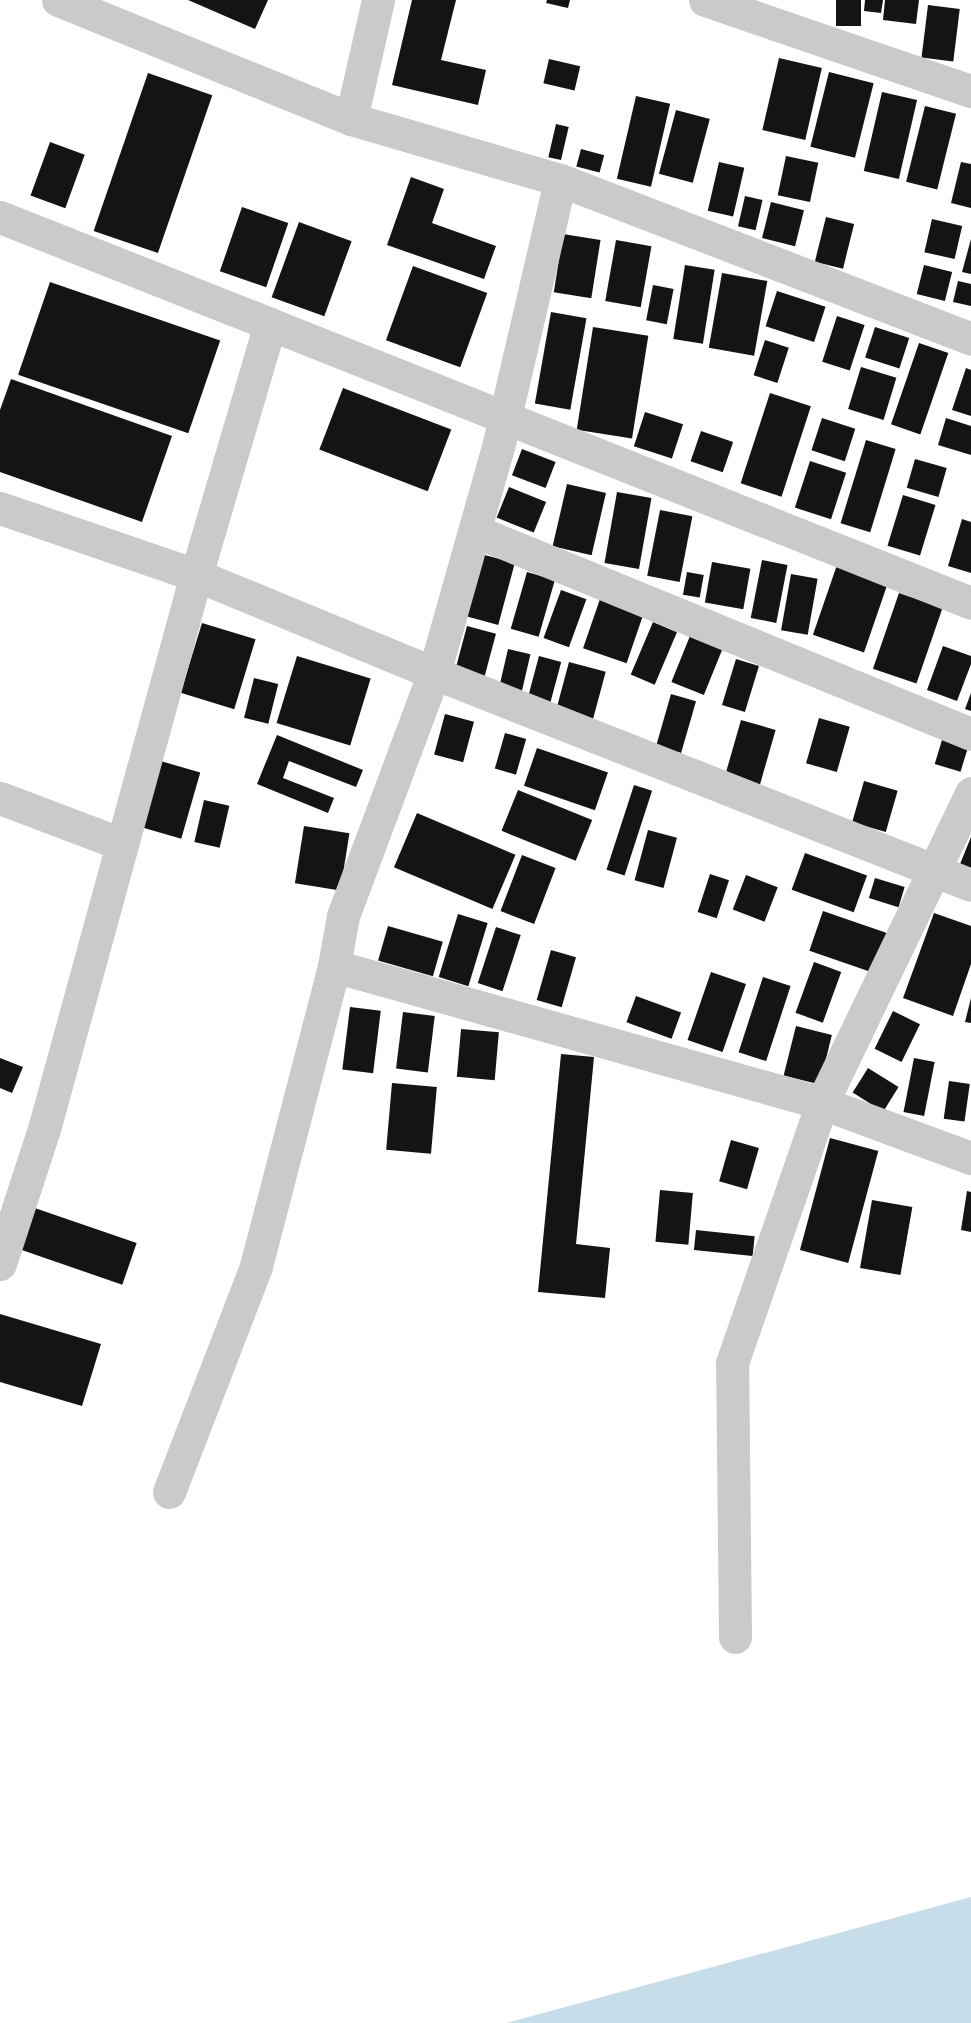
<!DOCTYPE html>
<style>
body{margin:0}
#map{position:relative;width:971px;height:2023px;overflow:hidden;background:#fff;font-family:Roboto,sans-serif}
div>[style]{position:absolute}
.water>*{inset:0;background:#c7deea}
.building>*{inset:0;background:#141414;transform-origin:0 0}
.street>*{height:33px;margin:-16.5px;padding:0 16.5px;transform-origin:16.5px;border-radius:16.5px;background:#cacaca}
span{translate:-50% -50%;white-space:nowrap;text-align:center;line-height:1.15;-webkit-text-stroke:6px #fff;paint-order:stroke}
</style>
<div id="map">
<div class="water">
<div style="clip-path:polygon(971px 1897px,971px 2023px,506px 2023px)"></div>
</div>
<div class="building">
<div style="clip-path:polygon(188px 0,268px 0,255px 29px)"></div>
<div style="clip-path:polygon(412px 0,456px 0,441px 60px,486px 70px,478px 105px,392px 85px)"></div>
<div style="clip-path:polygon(547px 0,570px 0,568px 8px,546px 3px)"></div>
<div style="left:836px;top:0;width:25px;height:26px"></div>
<div style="clip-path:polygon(865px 0,883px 0,881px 13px,864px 11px)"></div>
<div style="clip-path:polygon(885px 0,919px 0,916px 24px,883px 20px)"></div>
<div style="left:928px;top:5px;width:32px;height:53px;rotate:7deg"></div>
<div style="left:779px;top:58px;width:44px;height:74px;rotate:13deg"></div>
<div style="left:549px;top:59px;width:32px;height:25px;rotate:13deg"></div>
<div style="left:829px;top:72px;width:46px;height:77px;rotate:14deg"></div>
<div style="left:148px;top:73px;width:68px;height:167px;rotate:19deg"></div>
<div style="left:882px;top:92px;width:36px;height:81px;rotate:13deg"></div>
<div style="left:636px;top:96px;width:35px;height:85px;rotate:13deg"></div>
<div style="left:925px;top:106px;width:32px;height:78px;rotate:14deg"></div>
<div style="left:676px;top:110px;width:35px;height:66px;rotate:15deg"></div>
<div style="left:556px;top:124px;width:13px;height:34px;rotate:13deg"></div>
<div style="left:50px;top:142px;width:37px;height:57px;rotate:20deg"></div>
<div style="left:581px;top:149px;width:24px;height:18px;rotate:15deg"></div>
<div style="left:786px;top:156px;width:33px;height:40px;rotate:12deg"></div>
<div style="left:719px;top:162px;width:26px;height:50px;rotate:13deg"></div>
<div style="clip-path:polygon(961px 162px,971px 164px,971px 208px,951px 203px)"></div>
<div style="clip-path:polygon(411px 177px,444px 189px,432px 223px,496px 246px,484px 279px,387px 245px)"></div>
<div style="left:745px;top:196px;width:18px;height:31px;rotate:13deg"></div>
<div style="left:771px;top:202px;width:34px;height:37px;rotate:14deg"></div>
<div style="left:242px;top:207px;width:49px;height:68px;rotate:19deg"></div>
<div style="left:826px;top:217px;width:29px;height:46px;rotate:14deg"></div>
<div style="left:932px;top:219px;width:31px;height:34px;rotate:13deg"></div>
<div style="left:299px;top:222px;width:56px;height:80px;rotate:20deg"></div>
<div style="left:563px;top:234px;width:38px;height:59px;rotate:9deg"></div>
<div style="clip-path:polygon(971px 239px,971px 274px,962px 272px)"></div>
<div style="left:616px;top:240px;width:36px;height:62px;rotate:10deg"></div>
<div style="left:685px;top:265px;width:30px;height:75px;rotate:9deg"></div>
<div style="left:924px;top:265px;width:29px;height:30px;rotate:14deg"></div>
<div style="left:413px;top:266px;width:79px;height:79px;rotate:20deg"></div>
<div style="left:722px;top:273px;width:46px;height:76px;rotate:10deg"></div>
<div style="clip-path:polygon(958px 281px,971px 284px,971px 306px,953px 302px)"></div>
<div style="left:50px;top:282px;width:180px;height:98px;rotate:19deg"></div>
<div style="left:653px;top:285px;width:21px;height:36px;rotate:11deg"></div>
<div style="left:777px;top:291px;width:51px;height:37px;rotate:18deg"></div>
<div style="left:551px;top:312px;width:36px;height:93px;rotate:10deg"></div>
<div style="left:837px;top:316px;width:29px;height:48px;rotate:18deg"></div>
<div style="left:593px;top:327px;width:56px;height:104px;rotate:9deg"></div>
<div style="left:875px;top:327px;width:36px;height:32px;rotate:18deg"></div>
<div style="left:765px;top:340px;width:25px;height:37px;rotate:18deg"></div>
<div style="left:919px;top:343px;width:31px;height:86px;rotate:19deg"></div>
<div style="left:861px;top:367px;width:37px;height:44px;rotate:17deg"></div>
<div style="clip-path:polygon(966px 368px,971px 370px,971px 416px,952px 410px)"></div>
<div style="clip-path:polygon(11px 379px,172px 436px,142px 522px,0 472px,0 410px)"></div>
<div style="left:343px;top:388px;width:116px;height:66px;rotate:21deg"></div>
<div style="left:770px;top:393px;width:43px;height:95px;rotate:18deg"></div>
<div style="left:645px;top:412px;width:40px;height:36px;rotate:18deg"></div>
<div style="left:822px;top:418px;width:35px;height:34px;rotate:18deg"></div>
<div style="clip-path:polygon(946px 418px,971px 426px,971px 455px,938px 445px)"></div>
<div style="left:701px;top:431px;width:34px;height:32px;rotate:19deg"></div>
<div style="left:866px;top:440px;width:31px;height:87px;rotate:17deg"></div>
<div style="left:522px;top:449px;width:36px;height:28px;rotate:21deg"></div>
<div style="left:915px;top:459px;width:33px;height:30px;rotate:16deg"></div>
<div style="left:810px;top:461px;width:38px;height:49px;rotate:18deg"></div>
<div style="left:567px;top:484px;width:40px;height:64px;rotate:13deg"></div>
<div style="left:509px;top:487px;width:40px;height:33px;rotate:22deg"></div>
<div style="left:617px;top:492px;width:35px;height:72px;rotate:10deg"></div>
<div style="left:903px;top:495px;width:34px;height:53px;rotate:17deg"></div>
<div style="left:660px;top:510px;width:33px;height:67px;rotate:11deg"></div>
<div style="clip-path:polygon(962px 519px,971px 522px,971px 573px,948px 566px)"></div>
<div style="left:481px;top:554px;width:35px;height:64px;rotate:15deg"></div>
<div style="left:762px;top:560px;width:26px;height:59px;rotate:11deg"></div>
<div style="left:712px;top:562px;width:39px;height:41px;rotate:10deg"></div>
<div style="left:838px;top:562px;width:54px;height:77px;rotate:19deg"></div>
<div style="left:527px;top:572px;width:29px;height:59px;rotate:16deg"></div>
<div style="left:687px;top:572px;width:17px;height:23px;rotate:10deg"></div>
<div style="left:791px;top:574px;width:27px;height:57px;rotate:10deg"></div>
<div style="left:561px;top:590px;width:27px;height:51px;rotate:20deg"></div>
<div style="left:899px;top:593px;width:46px;height:80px;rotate:19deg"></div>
<div style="left:600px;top:599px;width:46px;height:52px;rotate:19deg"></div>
<div style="left:653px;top:622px;width:26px;height:57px;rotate:23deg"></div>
<div style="left:202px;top:623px;width:56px;height:73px;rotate:17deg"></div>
<div style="left:467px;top:626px;width:30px;height:53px;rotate:15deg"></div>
<div style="left:692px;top:631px;width:35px;height:55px;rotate:22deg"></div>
<div style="clip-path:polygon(943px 646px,971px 656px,971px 664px,957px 701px,927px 690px)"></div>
<div style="left:508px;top:649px;width:23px;height:40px;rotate:13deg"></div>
<div style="left:297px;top:656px;width:77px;height:70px;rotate:17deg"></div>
<div style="left:539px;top:656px;width:23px;height:46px;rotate:15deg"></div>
<div style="left:736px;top:659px;width:24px;height:48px;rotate:17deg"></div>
<div style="left:569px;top:662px;width:38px;height:51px;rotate:15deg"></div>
<div style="left:254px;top:678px;width:25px;height:41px;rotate:14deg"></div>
<div style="clip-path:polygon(971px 693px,971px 711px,965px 709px)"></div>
<div style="left:671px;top:694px;width:26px;height:54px;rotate:16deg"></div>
<div style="left:445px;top:714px;width:30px;height:42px;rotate:15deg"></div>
<div style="left:819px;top:718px;width:32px;height:47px;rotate:16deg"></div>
<div style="left:741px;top:720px;width:36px;height:59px;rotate:16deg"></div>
<div style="left:505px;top:733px;width:22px;height:37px;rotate:16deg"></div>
<div style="clip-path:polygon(277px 735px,363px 770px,356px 787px,289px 761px,283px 778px,334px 798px,328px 813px,257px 784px)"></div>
<div style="left:942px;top:740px;width:27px;height:25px;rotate:17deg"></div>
<div style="left:537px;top:748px;width:75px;height:40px;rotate:19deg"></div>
<div style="left:157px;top:760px;width:45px;height:69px;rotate:16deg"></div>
<div style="left:864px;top:781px;width:35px;height:43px;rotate:16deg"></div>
<div style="left:634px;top:785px;width:19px;height:89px;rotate:18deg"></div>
<div style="left:518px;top:790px;width:80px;height:44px;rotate:22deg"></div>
<div style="left:204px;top:800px;width:26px;height:43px;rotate:13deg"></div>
<div style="left:417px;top:813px;width:107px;height:59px;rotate:23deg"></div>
<div style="left:304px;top:826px;width:46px;height:58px;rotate:9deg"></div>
<div style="left:648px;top:830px;width:30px;height:52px;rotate:15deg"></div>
<div style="clip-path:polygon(971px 837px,971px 869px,960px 864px)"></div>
<div style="left:805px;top:853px;width:66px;height:39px;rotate:20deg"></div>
<div style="left:522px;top:855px;width:36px;height:60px;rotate:21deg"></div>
<div style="left:710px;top:874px;width:20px;height:40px;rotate:18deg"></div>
<div style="left:746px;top:875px;width:34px;height:37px;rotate:21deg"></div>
<div style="left:875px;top:878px;width:31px;height:21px;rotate:17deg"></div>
<div style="left:823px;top:911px;width:69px;height:42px;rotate:19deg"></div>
<div style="clip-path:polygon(934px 913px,971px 926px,971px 964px,953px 1016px,903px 998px)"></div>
<div style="left:458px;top:914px;width:31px;height:66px;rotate:17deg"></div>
<div style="left:388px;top:926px;width:57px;height:36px;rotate:16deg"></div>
<div style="left:496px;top:927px;width:26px;height:59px;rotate:18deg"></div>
<div style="left:551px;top:950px;width:26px;height:52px;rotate:16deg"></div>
<div style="left:814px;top:962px;width:29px;height:54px;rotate:20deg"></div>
<div style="left:711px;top:972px;width:37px;height:72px;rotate:19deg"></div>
<div style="left:763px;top:977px;width:29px;height:79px;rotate:18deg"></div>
<div style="left:636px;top:996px;width:48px;height:28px;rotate:20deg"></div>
<div style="clip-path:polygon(971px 998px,971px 1023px,965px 1022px)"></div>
<div style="left:350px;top:1007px;width:31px;height:63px;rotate:7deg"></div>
<div style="left:893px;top:1011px;width:30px;height:42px;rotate:26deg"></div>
<div style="left:403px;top:1012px;width:32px;height:57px;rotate:7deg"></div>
<div style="left:796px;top:1026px;width:37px;height:51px;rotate:14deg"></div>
<div style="left:461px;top:1029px;width:38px;height:48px;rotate:5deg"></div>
<div style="clip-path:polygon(561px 1054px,594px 1057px,576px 1244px,610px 1248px,605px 1298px,538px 1292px)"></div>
<div style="clip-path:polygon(0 1058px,23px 1067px,12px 1093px,0 1088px)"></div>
<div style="left:914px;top:1058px;width:21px;height:55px;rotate:11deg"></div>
<div style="left:868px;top:1068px;width:36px;height:29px;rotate:32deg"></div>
<div style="left:949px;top:1081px;width:21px;height:38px;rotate:8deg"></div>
<div style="left:392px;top:1083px;width:45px;height:67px;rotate:5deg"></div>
<div style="left:830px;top:1138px;width:50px;height:116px;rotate:15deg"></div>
<div style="left:731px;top:1140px;width:29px;height:43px;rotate:16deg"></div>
<div style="left:660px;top:1190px;width:33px;height:52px;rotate:5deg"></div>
<div style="clip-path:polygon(967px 1191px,971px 1192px,971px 1232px,961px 1230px)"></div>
<div style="left:872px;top:1200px;width:41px;height:69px;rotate:10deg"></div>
<div style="left:26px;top:1205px;width:117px;height:44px;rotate:19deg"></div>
<div style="left:696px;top:1230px;width:59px;height:20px;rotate:6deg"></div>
<div style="clip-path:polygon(0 1314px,101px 1344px,82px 1406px,0 1382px)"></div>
</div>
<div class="street">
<div style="left:58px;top:0;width:316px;rotate:22.1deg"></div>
<div style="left:351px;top:119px;width:122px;rotate:-77.2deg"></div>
<div style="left:705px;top:0;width:281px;rotate:18.9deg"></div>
<div style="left:560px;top:180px;width:441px;rotate:21.1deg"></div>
<div style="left:0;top:217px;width:290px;rotate:21.6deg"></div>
<div style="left:270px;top:324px;width:262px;rotate:106.4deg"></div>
<div style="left:196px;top:575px;width:574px;rotate:105.34deg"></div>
<div style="left:44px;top:1129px;width:142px;rotate:108.1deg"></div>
<div style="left:270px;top:324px;width:754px;rotate:21.7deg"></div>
<div style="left:0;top:508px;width:207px;rotate:18.9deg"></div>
<div style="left:196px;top:575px;width:257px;rotate:22.4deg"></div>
<div style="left:434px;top:673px;width:577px;rotate:21.54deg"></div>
<div style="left:475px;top:531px;width:536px;rotate:22.26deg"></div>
<div style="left:0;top:798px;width:130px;rotate:20.7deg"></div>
<div style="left:334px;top:966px;width:507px;rotate:15.68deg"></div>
<div style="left:822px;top:1103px;width:159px;rotate:20.3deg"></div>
<div style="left:169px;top:1492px;width:242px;rotate:-68.9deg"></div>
<div style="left:256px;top:1266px;width:310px;rotate:-75.4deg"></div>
<div style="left:334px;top:966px;width:51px;rotate:-79.8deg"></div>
<div style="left:343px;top:916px;width:259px;rotate:-69.5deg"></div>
<div style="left:434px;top:673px;width:239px;rotate:-74.2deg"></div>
<div style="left:499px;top:443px;width:270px;rotate:-76.9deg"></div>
<div style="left:560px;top:180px;width:218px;rotate:-163.7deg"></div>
<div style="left:735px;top:1637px;width:274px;rotate:-90.6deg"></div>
<div style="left:732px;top:1363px;width:275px;rotate:-70.9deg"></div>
<div style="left:822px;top:1103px;width:344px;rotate:-64.3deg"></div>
</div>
</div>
